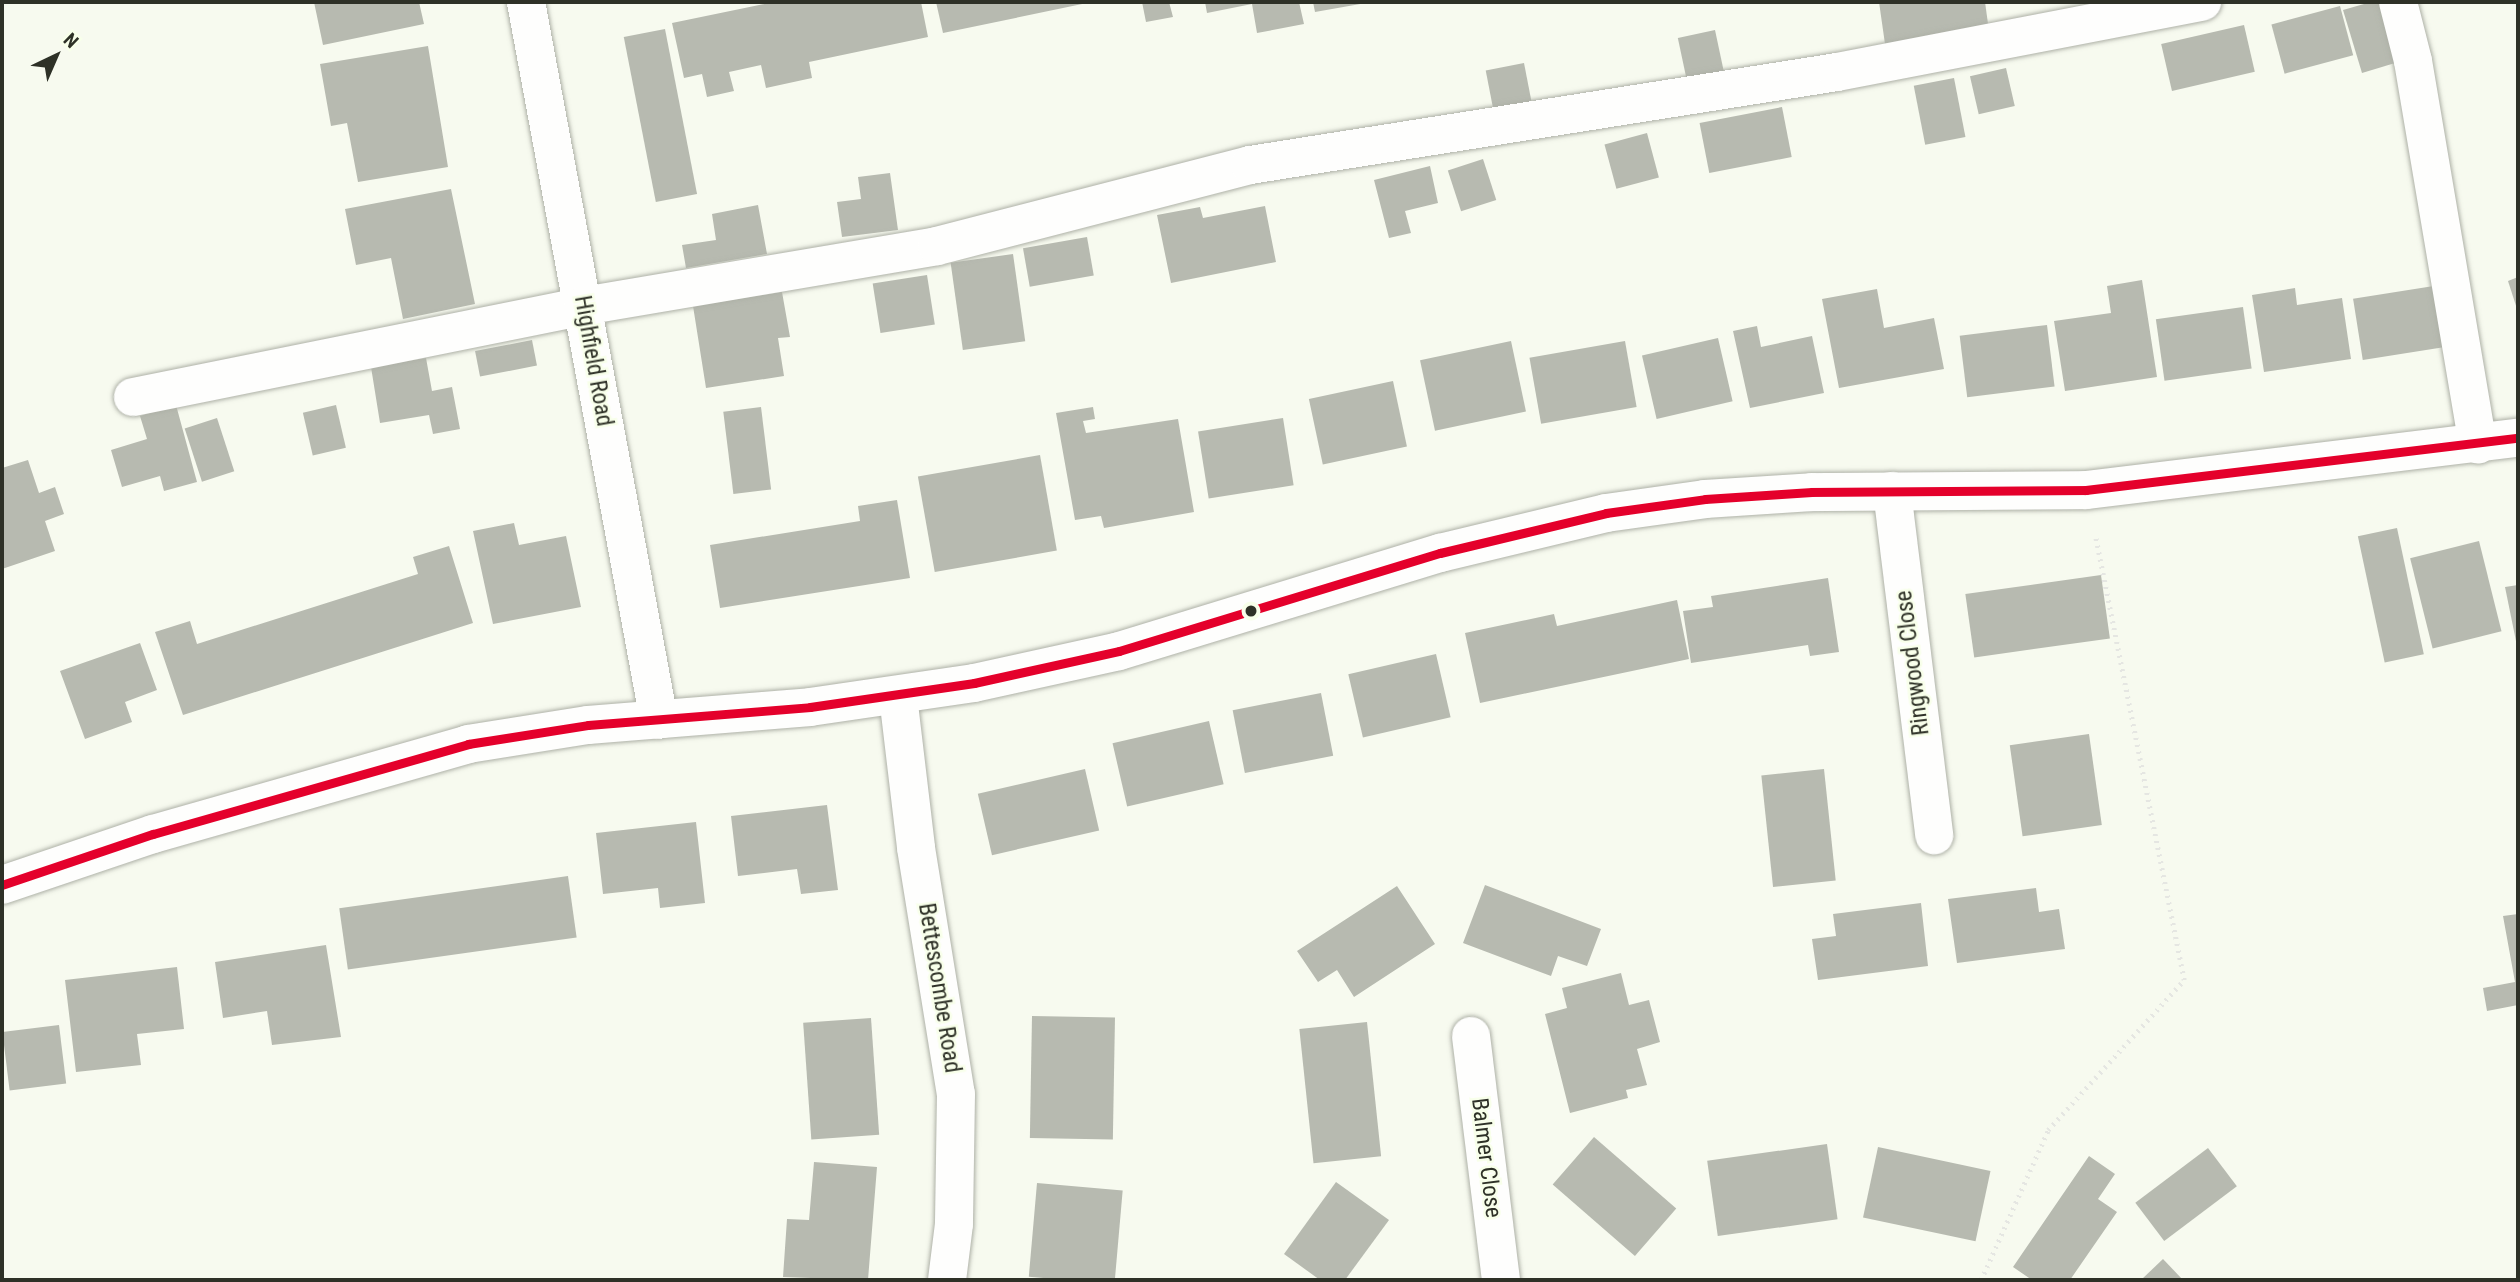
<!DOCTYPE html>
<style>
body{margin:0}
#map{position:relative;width:2520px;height:1282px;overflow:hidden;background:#f7faef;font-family:"Roboto Condensed",sans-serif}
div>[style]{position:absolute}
.building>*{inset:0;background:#b7bab0;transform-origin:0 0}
.path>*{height:4.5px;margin-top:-2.25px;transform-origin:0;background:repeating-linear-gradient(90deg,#e5e6e2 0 2px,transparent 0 7px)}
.roads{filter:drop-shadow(0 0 2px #aeb1a7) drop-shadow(0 0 2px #aeb1a7)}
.minor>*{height:38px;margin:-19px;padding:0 19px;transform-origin:19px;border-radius:19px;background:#fefefd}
.bus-1>*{height:9px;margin:-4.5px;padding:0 4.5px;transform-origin:4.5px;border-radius:4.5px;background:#e4002b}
.dots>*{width:19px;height:19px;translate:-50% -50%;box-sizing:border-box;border:4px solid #f8ffea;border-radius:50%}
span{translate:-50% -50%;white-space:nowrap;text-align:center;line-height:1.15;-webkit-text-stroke:5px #f8ffea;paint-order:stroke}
.street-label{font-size:23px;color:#2e3127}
.frame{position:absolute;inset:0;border:4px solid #2e3127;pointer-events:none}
.north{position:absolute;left:21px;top:21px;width:70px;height:70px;-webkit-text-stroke:5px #f8ffea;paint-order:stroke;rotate:44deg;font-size:19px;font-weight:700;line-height:28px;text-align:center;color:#2e3127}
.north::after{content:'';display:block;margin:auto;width:24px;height:32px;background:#2e3127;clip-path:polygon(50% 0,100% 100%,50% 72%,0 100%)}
</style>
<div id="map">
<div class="building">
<div style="clip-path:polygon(314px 2px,419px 2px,424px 24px,323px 45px)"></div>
<div style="clip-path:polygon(774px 2px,921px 2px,928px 37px,809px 62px,812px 78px,766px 88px,761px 65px,729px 72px,734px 91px,707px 97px,702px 74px,684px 78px,672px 23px)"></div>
<div style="clip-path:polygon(936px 2px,1087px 2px,1087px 3px,943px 33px)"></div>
<div style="clip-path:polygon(1142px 2px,1169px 2px,1173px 17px,1146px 22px)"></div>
<div style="clip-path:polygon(1205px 2px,1299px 2px,1304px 24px,1257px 33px,1252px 4px,1207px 13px)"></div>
<div style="clip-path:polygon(1313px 2px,1366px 2px,1366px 3px,1315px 12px)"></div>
<div style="clip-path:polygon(1879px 2px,1985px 2px,1989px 31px,1885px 44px)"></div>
<div style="clip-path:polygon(2371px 2px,2388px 2px,2405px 60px,2362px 73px,2343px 10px)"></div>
<div style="left:2340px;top:6px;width:51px;height:71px;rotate:75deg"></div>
<div style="left:2244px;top:25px;width:48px;height:85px;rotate:77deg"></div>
<div style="left:665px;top:29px;width:168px;height:42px;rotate:79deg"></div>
<div style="left:1715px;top:30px;width:45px;height:38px;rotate:78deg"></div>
<div style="clip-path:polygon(428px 46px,448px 167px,358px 182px,347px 123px,331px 126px,320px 64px)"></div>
<div style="left:1524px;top:63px;width:43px;height:39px;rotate:79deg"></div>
<div style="left:2006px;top:68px;width:39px;height:37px;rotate:77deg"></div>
<div style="left:1954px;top:78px;width:60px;height:41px;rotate:79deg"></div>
<div style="left:1782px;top:107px;width:51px;height:84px;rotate:79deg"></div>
<div style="left:1647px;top:133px;width:46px;height:44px;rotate:75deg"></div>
<div style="left:1483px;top:159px;width:43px;height:37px;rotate:72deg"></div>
<div style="clip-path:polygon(1430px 166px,1438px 203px,1405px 211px,1411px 233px,1389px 238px,1374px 180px)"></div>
<div style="clip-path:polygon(890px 173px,898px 230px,842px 237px,837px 202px,861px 199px,858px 177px)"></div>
<div style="clip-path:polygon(451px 189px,475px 304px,403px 319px,391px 258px,356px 265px,345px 209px)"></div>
<div style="clip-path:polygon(758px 205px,767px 254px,686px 268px,682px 245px,716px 240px,712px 214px)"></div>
<div style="clip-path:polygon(1265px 206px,1276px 262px,1171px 283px,1157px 215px,1200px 207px,1203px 218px)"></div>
<div style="left:1087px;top:237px;width:39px;height:65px;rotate:80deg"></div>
<div style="left:1013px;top:254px;width:88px;height:63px;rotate:82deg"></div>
<div style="left:927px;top:275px;width:50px;height:55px;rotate:81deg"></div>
<div style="clip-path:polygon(2518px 277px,2518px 312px,2508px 281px)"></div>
<div style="clip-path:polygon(2142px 280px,2157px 377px,2065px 391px,2054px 321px,2111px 313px,2107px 286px)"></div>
<div style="left:2440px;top:285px;width:62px;height:88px;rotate:81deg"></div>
<div style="clip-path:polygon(2295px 288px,2297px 305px,2342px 298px,2351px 359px,2264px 372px,2252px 295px)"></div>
<div style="clip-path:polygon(1877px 289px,1884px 328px,1934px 318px,1944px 369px,1839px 388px,1822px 299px)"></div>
<div style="clip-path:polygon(782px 292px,790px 337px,778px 338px,784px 376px,706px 388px,693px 306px)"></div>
<div style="left:2243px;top:307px;width:62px;height:88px;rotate:82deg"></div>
<div style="left:2047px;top:325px;width:62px;height:88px;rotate:83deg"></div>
<div style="clip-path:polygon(1757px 326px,1761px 347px,1812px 336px,1824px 393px,1750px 408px,1733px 331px)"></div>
<div style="left:1718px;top:338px;width:65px;height:78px;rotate:77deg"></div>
<div style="left:532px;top:340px;width:26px;height:58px;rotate:79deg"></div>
<div style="left:1511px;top:341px;width:72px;height:93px;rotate:78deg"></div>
<div style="left:1625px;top:341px;width:67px;height:97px;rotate:80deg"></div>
<div style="clip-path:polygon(426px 358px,432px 391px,452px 387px,460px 429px,433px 434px,429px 415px,380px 423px,371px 367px)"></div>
<div style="left:1393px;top:381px;width:67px;height:86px;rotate:78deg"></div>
<div style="clip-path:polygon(176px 405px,197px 482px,164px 491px,160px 476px,122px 487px,111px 450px,147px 439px,140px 416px)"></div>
<div style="left:336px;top:405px;width:44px;height:34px;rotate:77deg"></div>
<div style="left:761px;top:407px;width:83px;height:38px;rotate:83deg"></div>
<div style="clip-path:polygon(1093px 407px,1095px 419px,1083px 421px,1086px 433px,1178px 419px,1194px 512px,1104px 528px,1101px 516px,1075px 520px,1056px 413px)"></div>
<div style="left:217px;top:418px;width:56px;height:34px;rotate:72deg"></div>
<div style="left:1283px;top:418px;width:68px;height:86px;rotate:81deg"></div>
<div style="left:1040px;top:455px;width:97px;height:124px;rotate:80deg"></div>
<div style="clip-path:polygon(28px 460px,39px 493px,55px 487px,64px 514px,45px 521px,55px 551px,2px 569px,2px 468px)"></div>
<div style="clip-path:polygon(897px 500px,910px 578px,720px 608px,710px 545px,860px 521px,858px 506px)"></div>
<div style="clip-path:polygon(514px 523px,519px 545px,566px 536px,581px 607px,493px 624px,473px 531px)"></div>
<div style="left:2397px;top:528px;width:129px;height:40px;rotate:78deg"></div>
<div style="left:2479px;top:541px;width:93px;height:71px;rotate:76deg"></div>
<div style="clip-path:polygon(449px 546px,473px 623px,183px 715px,155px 632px,190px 621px,197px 644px,418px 574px,413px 557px)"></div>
<div style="left:2101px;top:575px;width:64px;height:137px;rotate:82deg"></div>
<div style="clip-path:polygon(1828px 578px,1839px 652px,1810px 656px,1808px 645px,1691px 663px,1683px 611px,1713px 607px,1711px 596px)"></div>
<div style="clip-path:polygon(2518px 585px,2518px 646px,2517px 646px,2505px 587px)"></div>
<div style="clip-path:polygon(1677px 600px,1689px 659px,1480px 703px,1465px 633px,1554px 614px,1557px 626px)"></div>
<div style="clip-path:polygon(140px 643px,157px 690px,125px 702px,132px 722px,85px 739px,60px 671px)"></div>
<div style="left:1436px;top:654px;width:65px;height:90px;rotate:77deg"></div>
<div style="left:1321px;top:693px;width:64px;height:90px;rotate:79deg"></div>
<div style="left:1209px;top:721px;width:65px;height:99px;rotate:77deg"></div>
<div style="left:2089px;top:734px;width:92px;height:80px;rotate:82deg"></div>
<div style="left:1085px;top:769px;width:63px;height:110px;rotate:77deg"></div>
<div style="left:1824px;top:769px;width:112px;height:63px;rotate:84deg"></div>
<div style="clip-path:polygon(827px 805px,838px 890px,801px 894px,797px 869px,738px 876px,731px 816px)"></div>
<div style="clip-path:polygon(696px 822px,705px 903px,660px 908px,658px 888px,603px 894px,596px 833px)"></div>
<div style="left:568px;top:876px;width:62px;height:231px;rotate:82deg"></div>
<div style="clip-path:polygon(1485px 885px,1601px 929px,1587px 966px,1558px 956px,1551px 976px,1463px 943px)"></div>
<div style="clip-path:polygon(1397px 886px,1435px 944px,1354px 997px,1337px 970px,1318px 982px,1297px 951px)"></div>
<div style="clip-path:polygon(2036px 888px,2039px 912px,2059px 909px,2065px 949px,1957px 963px,1948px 899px)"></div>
<div style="clip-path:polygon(1921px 903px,1928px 966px,1818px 980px,1812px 939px,1836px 936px,1833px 914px)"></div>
<div style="clip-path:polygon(2518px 914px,2518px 1005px,2487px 1011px,2483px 988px,2515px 982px,2503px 916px)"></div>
<div style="clip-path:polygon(326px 945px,341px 1037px,272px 1045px,267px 1011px,223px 1018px,215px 962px)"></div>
<div style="clip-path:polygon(177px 967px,184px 1029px,137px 1034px,141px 1065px,76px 1072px,65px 980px)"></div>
<div style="clip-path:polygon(1621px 973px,1629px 1005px,1649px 1000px,1660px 1042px,1637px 1049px,1647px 1085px,1626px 1090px,1628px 1098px,1570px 1113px,1545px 1014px,1567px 1008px,1562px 988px)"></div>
<div style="left:1032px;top:1016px;width:83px;height:122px;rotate:1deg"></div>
<div style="left:871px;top:1018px;width:117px;height:68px;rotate:86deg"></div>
<div style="left:1367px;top:1022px;width:135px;height:68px;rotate:84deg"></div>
<div style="left:59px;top:1025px;width:59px;height:57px;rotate:83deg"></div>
<div style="left:1594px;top:1137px;width:109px;height:63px;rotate:41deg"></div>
<div style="left:1827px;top:1144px;width:76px;height:121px;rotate:82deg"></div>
<div style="left:1878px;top:1147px;width:115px;height:72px;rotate:12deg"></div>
<div style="left:2208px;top:1148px;width:48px;height:91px;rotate:53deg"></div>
<div style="clip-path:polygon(2089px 1156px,2115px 1174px,2098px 1199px,2117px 1212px,2070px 1280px,2032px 1280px,2013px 1267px)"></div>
<div style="clip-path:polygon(814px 1162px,877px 1167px,868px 1280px,783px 1277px,787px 1219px,809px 1220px)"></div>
<div style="clip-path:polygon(1336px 1182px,1389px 1220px,1345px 1280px,1320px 1280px,1284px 1254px)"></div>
<div style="left:1037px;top:1183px;width:86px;height:94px;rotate:5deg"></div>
<div style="clip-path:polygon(2163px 1259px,2183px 1280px,2141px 1280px)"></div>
</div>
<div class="path">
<div style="left:1981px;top:1280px;width:164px;rotate:-65.9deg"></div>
<div style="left:2048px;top:1130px;width:202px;rotate:-47.8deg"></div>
<div style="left:2184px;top:980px;width:454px;rotate:-101.3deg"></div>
</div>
<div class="roads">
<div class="minor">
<div style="left:526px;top:2px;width:730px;rotate:79.51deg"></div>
<div style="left:2398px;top:2px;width:61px;rotate:75.7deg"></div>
<div style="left:2413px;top:61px;width:389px;rotate:80.4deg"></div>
<div style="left:133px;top:397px;width:459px;rotate:-11.4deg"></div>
<div style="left:583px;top:306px;width:359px;rotate:-9.6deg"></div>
<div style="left:937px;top:246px;width:323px;rotate:-14.5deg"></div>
<div style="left:1250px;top:165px;width:594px;rotate:-9deg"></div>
<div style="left:1837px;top:72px;width:372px;rotate:-10.9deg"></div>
<div style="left:1892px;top:491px;width:347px;rotate:83deg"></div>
<div style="left:898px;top:696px;width:153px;rotate:83.2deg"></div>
<div style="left:916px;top:848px;width:249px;rotate:80.8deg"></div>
<div style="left:956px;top:1094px;width:130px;rotate:90.9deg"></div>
<div style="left:954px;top:1224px;width:56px;rotate:97.1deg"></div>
<div style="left:2px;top:885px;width:159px;rotate:-18.7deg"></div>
<div style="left:153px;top:834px;width:328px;rotate:-15.9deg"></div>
<div style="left:468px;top:744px;width:121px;rotate:-9deg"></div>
<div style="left:588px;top:725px;width:223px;rotate:-4.6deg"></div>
<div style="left:810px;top:707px;width:166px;rotate:-8.3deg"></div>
<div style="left:974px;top:683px;width:148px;rotate:-12.4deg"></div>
<div style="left:1119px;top:651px;width:336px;rotate:-17deg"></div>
<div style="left:1440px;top:553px;width:171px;rotate:-13.5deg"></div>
<div style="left:1606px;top:513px;width:100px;rotate:-8deg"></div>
<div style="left:1705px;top:499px;width:107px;rotate:-3.7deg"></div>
<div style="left:1812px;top:492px;width:274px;rotate:-0.4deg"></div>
<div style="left:2086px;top:490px;width:435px;rotate:-6.9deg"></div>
<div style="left:1471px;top:1036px;width:246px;rotate:83deg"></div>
</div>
</div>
<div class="bus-1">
<div style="left:2px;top:885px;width:159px;rotate:-18.7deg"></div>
<div style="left:153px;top:834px;width:328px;rotate:-15.9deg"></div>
<div style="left:468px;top:744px;width:121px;rotate:-9deg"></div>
<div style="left:588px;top:725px;width:223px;rotate:-4.6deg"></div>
<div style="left:810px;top:707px;width:166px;rotate:-8.3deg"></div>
<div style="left:974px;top:683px;width:148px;rotate:-12.4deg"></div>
<div style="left:1119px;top:651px;width:336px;rotate:-17deg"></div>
<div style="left:1440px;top:553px;width:171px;rotate:-13.5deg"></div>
<div style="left:1606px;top:513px;width:100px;rotate:-8deg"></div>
<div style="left:1705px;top:499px;width:107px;rotate:-3.7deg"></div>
<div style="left:1812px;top:492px;width:274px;rotate:-0.4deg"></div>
<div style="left:2086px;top:490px;width:435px;rotate:-6.9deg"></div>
</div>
<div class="dots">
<div style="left:1251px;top:611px;background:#2e3127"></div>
</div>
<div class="street-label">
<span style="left:593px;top:361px;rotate:80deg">Highfield Road</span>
<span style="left:1913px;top:663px;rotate:-97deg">Ringwood Close</span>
<span style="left:939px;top:988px;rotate:81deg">Bettescombe Road</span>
<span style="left:1486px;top:1158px;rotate:83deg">Balmer Close</span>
</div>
<div class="frame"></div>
<div class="north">N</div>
</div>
